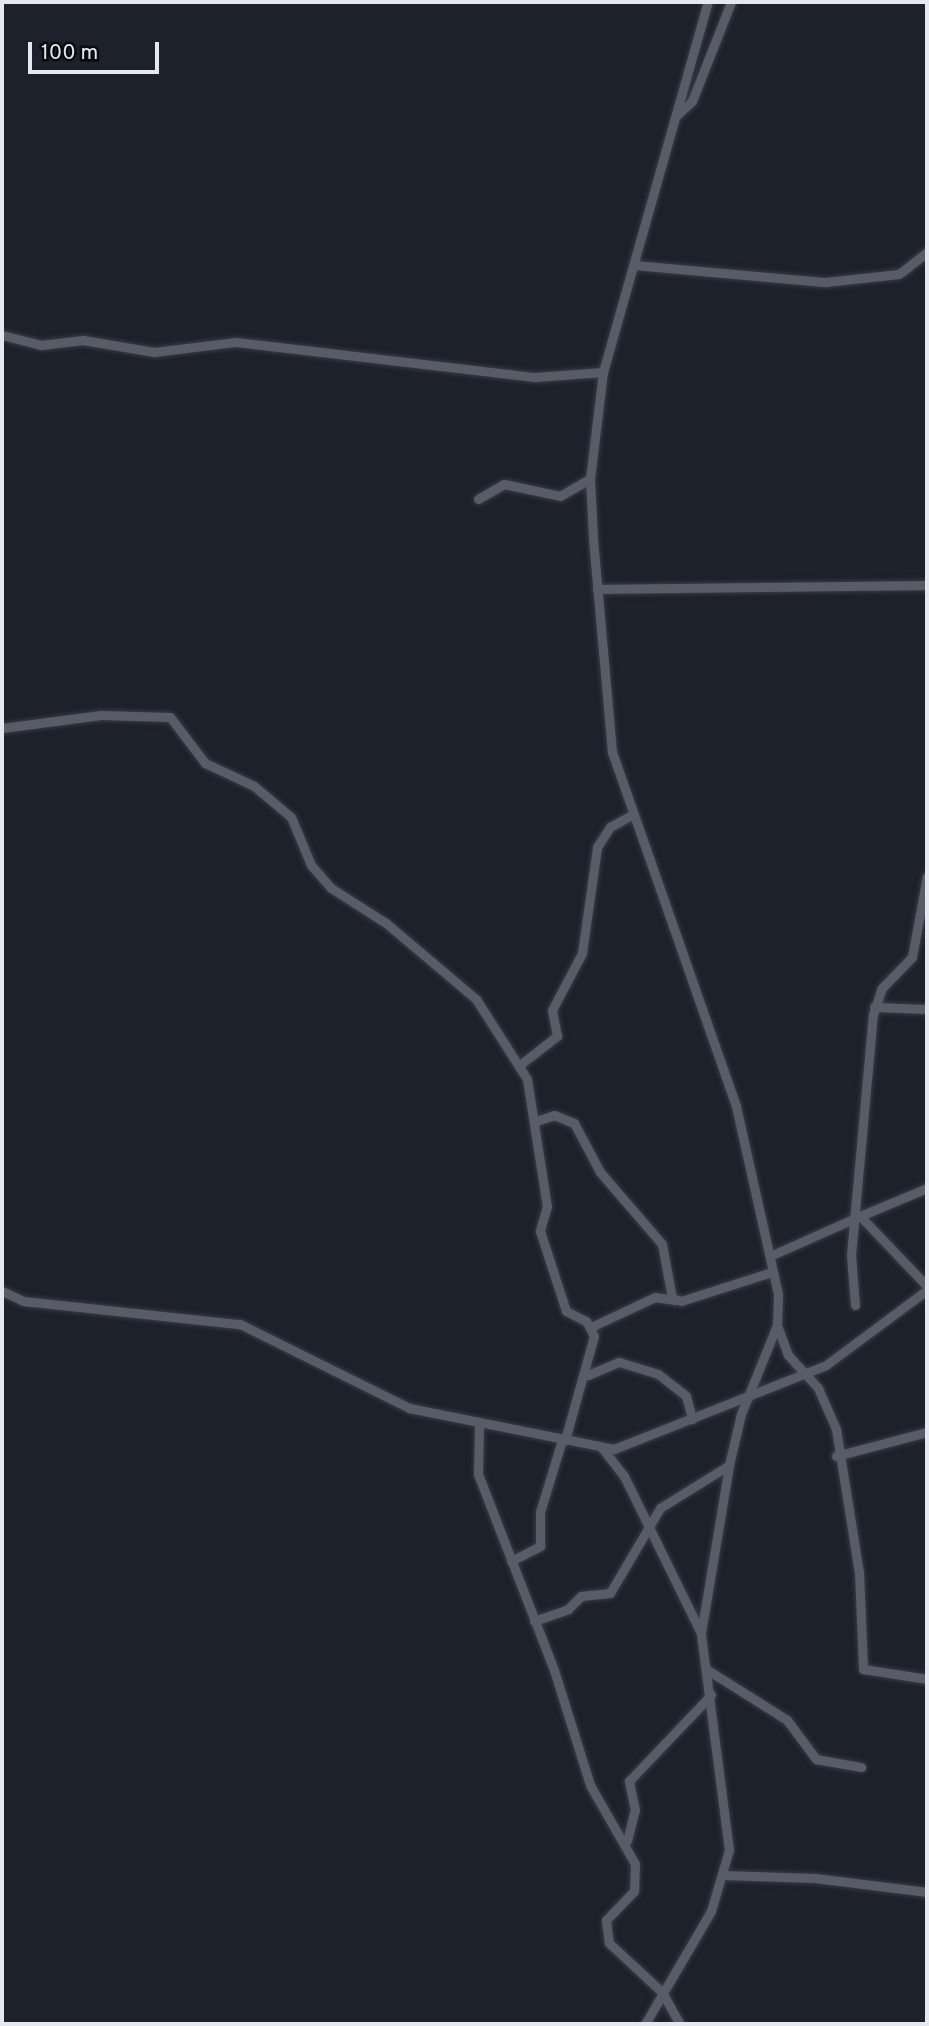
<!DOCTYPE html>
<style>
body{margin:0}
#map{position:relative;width:929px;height:2026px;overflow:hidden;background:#1d212b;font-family:Overpass,sans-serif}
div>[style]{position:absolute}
.roads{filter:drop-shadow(0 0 2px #393b44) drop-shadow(0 0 2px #393b44)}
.street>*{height:9px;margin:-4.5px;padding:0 4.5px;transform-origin:4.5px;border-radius:4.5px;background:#585c69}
span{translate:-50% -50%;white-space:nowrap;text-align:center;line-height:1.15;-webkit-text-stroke:7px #090b0f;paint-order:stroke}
.frame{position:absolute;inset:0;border:4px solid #e6e8f0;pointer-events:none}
.scale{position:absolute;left:28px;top:42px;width:131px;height:32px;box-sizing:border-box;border:4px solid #e6e8f0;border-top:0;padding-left:9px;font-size:21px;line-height:24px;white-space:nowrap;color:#e6e8f0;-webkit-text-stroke:5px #090b0f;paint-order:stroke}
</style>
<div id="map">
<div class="roads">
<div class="street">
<div style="left:676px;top:116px;width:22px;rotate:-43deg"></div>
<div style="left:692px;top:101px;width:106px;rotate:-68.5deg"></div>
<div style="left:634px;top:265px;width:193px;rotate:5.1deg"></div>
<div style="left:826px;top:282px;width:73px;rotate:-6.3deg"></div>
<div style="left:899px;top:274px;width:36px;rotate:-38deg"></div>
<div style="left:2px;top:335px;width:40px;rotate:14.4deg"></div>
<div style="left:41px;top:345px;width:42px;rotate:-6.8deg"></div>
<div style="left:83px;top:340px;width:72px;rotate:9.6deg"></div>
<div style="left:154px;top:352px;width:83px;rotate:-7deg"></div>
<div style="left:236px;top:342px;width:301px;rotate:6.7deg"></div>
<div style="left:535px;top:377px;width:68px;rotate:-4.2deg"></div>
<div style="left:478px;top:499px;width:30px;rotate:-30deg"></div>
<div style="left:504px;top:484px;width:57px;rotate:12.1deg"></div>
<div style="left:560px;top:496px;width:34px;rotate:-30deg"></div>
<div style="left:597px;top:589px;width:330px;rotate:-0.7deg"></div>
<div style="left:2px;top:728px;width:100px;rotate:-7.5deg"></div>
<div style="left:101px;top:715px;width:69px;rotate:1.7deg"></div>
<div style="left:170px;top:717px;width:58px;rotate:52.7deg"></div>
<div style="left:205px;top:763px;width:54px;rotate:25.1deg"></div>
<div style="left:254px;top:786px;width:48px;rotate:40deg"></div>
<div style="left:291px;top:817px;width:52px;rotate:67.4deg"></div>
<div style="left:311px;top:865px;width:30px;rotate:49deg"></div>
<div style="left:331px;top:888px;width:65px;rotate:32.5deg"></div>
<div style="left:386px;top:923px;width:118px;rotate:40.2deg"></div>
<div style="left:476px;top:999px;width:95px;rotate:57.5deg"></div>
<div style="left:527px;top:1079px;width:129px;rotate:81.1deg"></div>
<div style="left:547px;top:1206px;width:26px;rotate:106deg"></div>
<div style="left:540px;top:1231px;width:84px;rotate:72deg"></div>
<div style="left:566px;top:1311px;width:22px;rotate:27deg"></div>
<div style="left:586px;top:1321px;width:17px;rotate:62deg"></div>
<div style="left:594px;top:1336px;width:108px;rotate:105.6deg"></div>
<div style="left:874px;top:1007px;width:53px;rotate:2.2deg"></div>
<div style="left:521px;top:1064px;width:46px;rotate:-37.9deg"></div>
<div style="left:557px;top:1036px;width:26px;rotate:-101deg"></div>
<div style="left:552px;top:1010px;width:64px;rotate:-62.2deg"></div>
<div style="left:582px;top:953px;width:107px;rotate:-81.9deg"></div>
<div style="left:597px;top:847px;width:24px;rotate:-57deg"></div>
<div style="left:610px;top:827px;width:26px;rotate:-29deg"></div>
<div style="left:536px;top:1121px;width:19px;rotate:-18deg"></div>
<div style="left:554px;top:1115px;width:22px;rotate:22deg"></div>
<div style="left:574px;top:1123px;width:55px;rotate:62deg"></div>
<div style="left:600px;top:1172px;width:95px;rotate:49.3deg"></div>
<div style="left:662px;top:1244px;width:55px;rotate:79.5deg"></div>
<div style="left:672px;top:1298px;width:9px;rotate:18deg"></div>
<div style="left:681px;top:1301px;width:96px;rotate:-17.7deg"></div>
<div style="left:860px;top:1216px;width:73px;rotate:-22.7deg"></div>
<div style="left:770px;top:1256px;width:98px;rotate:-24deg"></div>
<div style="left:860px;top:1216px;width:97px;rotate:46.3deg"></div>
<div style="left:2px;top:1291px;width:23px;rotate:25deg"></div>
<div style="left:23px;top:1301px;width:218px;rotate:6.1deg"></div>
<div style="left:240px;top:1324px;width:189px;rotate:26.4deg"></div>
<div style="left:409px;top:1408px;width:209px;rotate:11.3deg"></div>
<div style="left:614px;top:1449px;width:228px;rotate:-21.6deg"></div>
<div style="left:826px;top:1365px;width:126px;rotate:-36.6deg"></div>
<div style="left:855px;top:1305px;width:50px;rotate:-94.6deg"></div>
<div style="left:851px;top:1255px;width:241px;rotate:-84.8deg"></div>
<div style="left:873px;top:1015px;width:28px;rotate:-72deg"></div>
<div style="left:882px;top:988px;width:43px;rotate:-45.9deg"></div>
<div style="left:912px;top:957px;width:82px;rotate:-79.5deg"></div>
<div style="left:777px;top:1325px;width:32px;rotate:70deg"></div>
<div style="left:788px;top:1355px;width:45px;rotate:47.7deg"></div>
<div style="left:818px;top:1388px;width:45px;rotate:66.3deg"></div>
<div style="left:836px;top:1429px;width:145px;rotate:80.9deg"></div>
<div style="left:859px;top:1572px;width:97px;rotate:87.6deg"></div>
<div style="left:863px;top:1669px;width:65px;rotate:8.9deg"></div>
<div style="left:591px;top:1327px;width:71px;rotate:-25.1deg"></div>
<div style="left:655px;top:1297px;width:20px;rotate:9deg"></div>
<div style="left:588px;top:1375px;width:34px;rotate:-23deg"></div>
<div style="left:619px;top:1362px;width:41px;rotate:17.1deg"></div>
<div style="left:658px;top:1374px;width:36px;rotate:38deg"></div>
<div style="left:686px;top:1396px;width:24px;rotate:75deg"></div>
<div style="left:479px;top:1426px;width:48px;rotate:91.2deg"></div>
<div style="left:478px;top:1474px;width:210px;rotate:68.8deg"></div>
<div style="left:554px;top:1670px;width:121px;rotate:72.6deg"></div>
<div style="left:590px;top:1785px;width:91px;rotate:60.3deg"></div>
<div style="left:635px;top:1864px;width:27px;rotate:92deg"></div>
<div style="left:634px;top:1891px;width:40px;rotate:134deg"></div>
<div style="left:606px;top:1920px;width:23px;rotate:83deg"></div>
<div style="left:609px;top:1943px;width:72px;rotate:42.8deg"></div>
<div style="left:662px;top:1992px;width:37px;rotate:61deg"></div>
<div style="left:602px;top:1448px;width:36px;rotate:52deg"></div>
<div style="left:624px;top:1476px;width:175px;rotate:63.9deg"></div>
<div style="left:836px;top:1456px;width:94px;rotate:-14.8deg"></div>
<div style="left:511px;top:1561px;width:33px;rotate:-27deg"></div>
<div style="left:540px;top:1546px;width:34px;rotate:-90deg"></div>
<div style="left:540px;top:1512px;width:75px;rotate:-73deg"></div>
<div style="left:534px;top:1621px;width:36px;rotate:-19deg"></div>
<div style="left:568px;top:1609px;width:18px;rotate:-45deg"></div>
<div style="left:581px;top:1596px;width:29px;rotate:-6deg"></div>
<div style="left:610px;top:1593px;width:99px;rotate:-59.5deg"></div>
<div style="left:660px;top:1508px;width:81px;rotate:-31.9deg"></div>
<div style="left:706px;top:1669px;width:96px;rotate:32.2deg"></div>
<div style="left:787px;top:1720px;width:49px;rotate:53.4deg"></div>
<div style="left:816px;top:1759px;width:46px;rotate:10.1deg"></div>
<div style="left:627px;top:1841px;width:32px;rotate:-76deg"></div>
<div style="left:635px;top:1810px;width:30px;rotate:-102deg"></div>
<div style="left:629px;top:1781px;width:119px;rotate:-46.4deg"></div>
<div style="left:723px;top:1875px;width:92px;rotate:1.9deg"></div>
<div style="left:815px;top:1878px;width:113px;rotate:7.1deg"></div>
<div style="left:645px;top:2024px;width:131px;rotate:-59.7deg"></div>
<div style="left:711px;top:1911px;width:64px;rotate:-73.6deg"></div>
<div style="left:729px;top:1850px;width:219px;rotate:-97.4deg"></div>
<div style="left:701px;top:1633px;width:170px;rotate:-80.5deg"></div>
<div style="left:729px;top:1465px;width:52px;rotate:-76.8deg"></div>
<div style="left:741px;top:1414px;width:96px;rotate:-68deg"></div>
<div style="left:777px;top:1325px;width:31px;rotate:-88deg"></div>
<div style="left:778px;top:1294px;width:193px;rotate:-102.6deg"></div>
<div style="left:736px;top:1106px;width:375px;rotate:-109.3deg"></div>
<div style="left:612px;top:752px;width:216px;rotate:-95.1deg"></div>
<div style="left:593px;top:537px;width:58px;rotate:-93deg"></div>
<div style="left:590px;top:479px;width:108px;rotate:-83.1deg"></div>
<div style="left:603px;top:372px;width:385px;rotate:-74.2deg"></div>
</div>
</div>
<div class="frame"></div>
<div class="scale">100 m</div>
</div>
